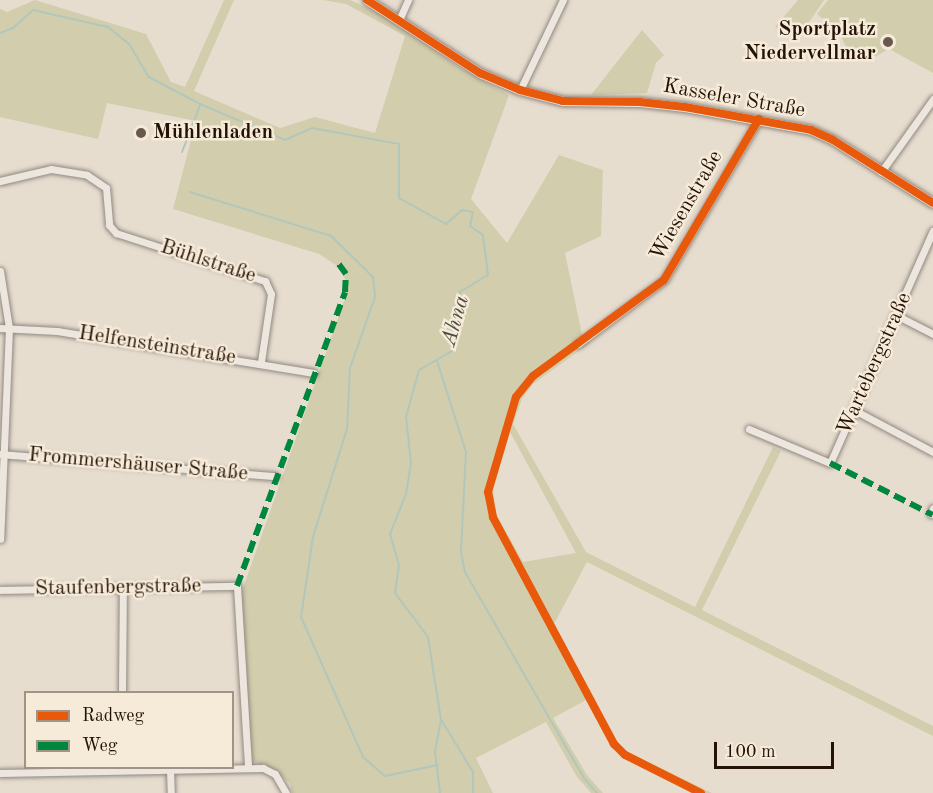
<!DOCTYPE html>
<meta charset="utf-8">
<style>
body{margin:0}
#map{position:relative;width:933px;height:793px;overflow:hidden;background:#e7ddcf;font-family:"Old Standard TT",serif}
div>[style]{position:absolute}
.green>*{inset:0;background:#d2cdac}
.stream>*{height:2px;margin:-1px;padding:0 1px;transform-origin:1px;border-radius:1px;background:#b2c7bb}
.roads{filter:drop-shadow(0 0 2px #918980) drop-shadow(0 0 2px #918980)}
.street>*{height:7px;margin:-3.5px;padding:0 3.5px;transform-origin:3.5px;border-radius:3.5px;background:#ece6df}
.secondary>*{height:9px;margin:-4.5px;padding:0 4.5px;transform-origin:4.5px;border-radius:4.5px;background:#ece6df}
.quiet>*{height:6px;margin-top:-3px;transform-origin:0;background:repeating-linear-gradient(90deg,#00873e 0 12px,transparent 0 18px)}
.cycleway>*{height:8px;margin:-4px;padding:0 4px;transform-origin:4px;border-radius:4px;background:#e8590c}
.dots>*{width:16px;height:16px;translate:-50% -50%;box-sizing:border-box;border:3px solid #f6ead9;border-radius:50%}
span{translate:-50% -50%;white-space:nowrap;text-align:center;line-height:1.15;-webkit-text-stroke:5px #f6ead9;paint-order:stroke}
.poi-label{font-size:21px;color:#231205;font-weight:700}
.right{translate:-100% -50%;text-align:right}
.left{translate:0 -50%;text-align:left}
.street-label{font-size:21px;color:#231205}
.water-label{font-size:22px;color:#4d4e42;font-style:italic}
.legend{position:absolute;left:24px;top:691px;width:210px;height:78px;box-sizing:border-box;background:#f6ead9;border:2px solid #a29484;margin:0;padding:8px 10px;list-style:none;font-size:18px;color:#231205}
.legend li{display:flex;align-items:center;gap:12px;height:30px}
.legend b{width:30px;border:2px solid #a29484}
.scale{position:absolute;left:714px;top:742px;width:120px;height:27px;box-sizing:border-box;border:3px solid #231205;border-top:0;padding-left:8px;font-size:18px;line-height:21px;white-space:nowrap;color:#231205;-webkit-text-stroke:4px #f6ead9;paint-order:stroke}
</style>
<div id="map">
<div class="green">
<div style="clip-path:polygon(evenodd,35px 0,146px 34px,171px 82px,185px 87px,224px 0,234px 0,194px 91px,280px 128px,315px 117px,375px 133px,405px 36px,346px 4px,323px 0,350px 0,383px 15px,458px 67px,509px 95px,471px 199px,507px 243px,559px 155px,603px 170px,601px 236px,565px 253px,582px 335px,590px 343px,533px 384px,522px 399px,513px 424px,586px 552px,695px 607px,773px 447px,781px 451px,702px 610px,933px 726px,933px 736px,587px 562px,554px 624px,615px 740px,626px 751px,712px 793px,691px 793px,624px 758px,612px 748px,586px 700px,553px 718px,587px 775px,603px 793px,591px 793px,577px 777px,546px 722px,476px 758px,493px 793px,292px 793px,290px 783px,274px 770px,252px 761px,241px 594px,349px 287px,339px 267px,319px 254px,173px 209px,196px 121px,107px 103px,98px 139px,0 117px,0 9px,7px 12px,35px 0,510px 432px,576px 553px,523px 562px,496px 514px,493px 488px,510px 432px)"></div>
<div style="clip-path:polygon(798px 0,824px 0,797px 40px,775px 27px)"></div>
<div style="clip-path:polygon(828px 0,933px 0,933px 73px,889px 49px,869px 60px,849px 54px,840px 34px,817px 14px)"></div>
<div style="clip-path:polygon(642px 30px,664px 55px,656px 63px,647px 93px,591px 95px)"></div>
</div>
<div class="stream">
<div style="left:0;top:33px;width:14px;rotate:-21deg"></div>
<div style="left:13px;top:28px;width:27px;rotate:-42deg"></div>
<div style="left:33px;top:10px;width:77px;rotate:12.8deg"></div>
<div style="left:108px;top:27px;width:27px;rotate:39deg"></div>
<div style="left:129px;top:44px;width:39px;rotate:59deg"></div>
<div style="left:149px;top:77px;width:58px;rotate:27.9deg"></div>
<div style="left:200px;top:104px;width:92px;rotate:23deg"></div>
<div style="left:285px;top:140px;width:30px;rotate:-24deg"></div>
<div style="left:312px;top:128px;width:88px;rotate:10.4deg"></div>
<div style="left:399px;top:144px;width:54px;rotate:90deg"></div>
<div style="left:399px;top:198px;width:54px;rotate:29deg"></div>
<div style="left:446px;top:224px;width:21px;rotate:-41deg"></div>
<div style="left:462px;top:210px;width:11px;rotate:10deg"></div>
<div style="left:473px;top:212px;width:14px;rotate:102deg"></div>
<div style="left:470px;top:226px;width:16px;rotate:35deg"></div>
<div style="left:483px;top:235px;width:40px;rotate:82.9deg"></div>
<div style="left:488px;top:275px;width:33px;rotate:149deg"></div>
<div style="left:460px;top:292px;width:38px;rotate:104deg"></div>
<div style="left:451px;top:329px;width:22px;rotate:87deg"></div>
<div style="left:452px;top:351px;width:38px;rotate:150deg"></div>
<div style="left:419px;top:370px;width:49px;rotate:105.5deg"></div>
<div style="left:406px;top:417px;width:46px;rotate:83.8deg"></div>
<div style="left:411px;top:463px;width:31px;rotate:99deg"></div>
<div style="left:406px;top:494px;width:43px;rotate:111.8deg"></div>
<div style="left:390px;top:534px;width:32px;rotate:74deg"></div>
<div style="left:399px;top:565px;width:28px;rotate:98deg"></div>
<div style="left:395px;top:593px;width:55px;rotate:53.1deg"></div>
<div style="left:428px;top:637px;width:84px;rotate:81.1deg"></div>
<div style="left:441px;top:720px;width:33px;rotate:101deg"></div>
<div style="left:435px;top:752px;width:41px;rotate:83deg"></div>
<div style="left:182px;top:152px;width:50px;rotate:-69deg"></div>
<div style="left:190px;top:192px;width:148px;rotate:17.3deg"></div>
<div style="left:331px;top:236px;width:59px;rotate:44.3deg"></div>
<div style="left:373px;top:277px;width:20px;rotate:84deg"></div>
<div style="left:375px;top:297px;width:75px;rotate:109.4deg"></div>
<div style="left:350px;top:368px;width:61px;rotate:92.8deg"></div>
<div style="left:347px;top:429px;width:113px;rotate:107.5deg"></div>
<div style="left:313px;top:537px;width:81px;rotate:98.5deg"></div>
<div style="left:301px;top:617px;width:153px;rotate:66.1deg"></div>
<div style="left:363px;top:757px;width:29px;rotate:41deg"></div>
<div style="left:385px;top:776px;width:54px;rotate:-11.7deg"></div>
<div style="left:437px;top:361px;width:96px;rotate:72.3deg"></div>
<div style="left:466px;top:452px;width:100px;rotate:92.9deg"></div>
<div style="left:461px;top:552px;width:20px;rotate:79deg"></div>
<div style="left:465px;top:572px;width:238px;rotate:60deg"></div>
<div style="left:584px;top:778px;width:20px;rotate:49deg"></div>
<div style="left:442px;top:721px;width:60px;rotate:58.7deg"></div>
<div style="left:473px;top:772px;width:21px;rotate:90deg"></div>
</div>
<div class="roads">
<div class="street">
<div style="left:400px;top:18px;width:20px;rotate:-66deg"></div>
<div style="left:520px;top:90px;width:100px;rotate:-64.5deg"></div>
<div style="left:881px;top:172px;width:90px;rotate:-54.5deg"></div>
<div style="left:0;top:181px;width:52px;rotate:-13.2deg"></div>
<div style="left:51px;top:169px;width:36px;rotate:9deg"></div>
<div style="left:87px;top:175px;width:23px;rotate:34deg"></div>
<div style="left:106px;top:188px;width:37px;rotate:85deg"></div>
<div style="left:109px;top:225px;width:11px;rotate:49deg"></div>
<div style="left:116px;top:233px;width:157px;rotate:17.9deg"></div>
<div style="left:265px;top:281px;width:14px;rotate:65deg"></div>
<div style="left:271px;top:294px;width:69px;rotate:98.4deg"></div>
<div style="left:0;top:271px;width:58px;rotate:81deg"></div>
<div style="left:9px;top:328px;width:211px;rotate:92.4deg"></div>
<div style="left:896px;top:315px;width:42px;rotate:27.2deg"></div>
<div style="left:0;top:328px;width:57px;rotate:3deg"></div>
<div style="left:57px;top:331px;width:260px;rotate:9.3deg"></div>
<div style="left:578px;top:344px;width:107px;rotate:-36.7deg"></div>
<div style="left:664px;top:280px;width:187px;rotate:-59.5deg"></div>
<div style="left:856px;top:411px;width:87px;rotate:28deg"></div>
<div style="left:749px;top:429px;width:88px;rotate:22.8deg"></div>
<div style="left:830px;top:463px;width:254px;rotate:-66.1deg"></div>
<div style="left:0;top:454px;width:276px;rotate:4.6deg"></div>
<div style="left:931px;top:514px;width:6px;rotate:-72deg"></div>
<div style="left:0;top:590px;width:237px;rotate:-1deg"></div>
<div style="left:237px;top:586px;width:182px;rotate:86.5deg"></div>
<div style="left:122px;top:692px;width:105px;rotate:-89.5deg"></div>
<div style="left:170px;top:770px;width:23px;rotate:88deg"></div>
<div style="left:0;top:773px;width:263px;rotate:-1.1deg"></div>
<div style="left:263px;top:768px;width:13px;rotate:27deg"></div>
<div style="left:275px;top:774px;width:22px;rotate:60deg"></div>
</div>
<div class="secondary">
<div style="left:367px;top:0;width:135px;rotate:32.9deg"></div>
<div style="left:480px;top:73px;width:43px;rotate:23deg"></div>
<div style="left:520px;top:90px;width:44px;rotate:14.3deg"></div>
<div style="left:563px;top:101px;width:77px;rotate:0.7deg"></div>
<div style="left:640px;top:102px;width:45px;rotate:6.3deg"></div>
<div style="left:685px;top:107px;width:128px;rotate:10.3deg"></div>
<div style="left:811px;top:130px;width:24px;rotate:24deg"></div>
<div style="left:833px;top:140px;width:118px;rotate:32.2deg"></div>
</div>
</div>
<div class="quiet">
<div style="left:830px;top:463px;width:115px;rotate:26.8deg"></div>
<div style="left:237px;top:586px;width:313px;rotate:-69.8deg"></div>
<div style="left:345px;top:292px;width:18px;rotate:-87deg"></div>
<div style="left:346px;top:274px;width:17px;rotate:-126deg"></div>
</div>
<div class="cycleway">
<div style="left:367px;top:0;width:135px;rotate:32.9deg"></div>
<div style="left:480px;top:73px;width:43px;rotate:23deg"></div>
<div style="left:520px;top:90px;width:44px;rotate:14.3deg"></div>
<div style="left:563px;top:101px;width:77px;rotate:0.7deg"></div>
<div style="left:640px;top:102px;width:45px;rotate:6.3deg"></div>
<div style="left:685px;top:107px;width:128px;rotate:10.3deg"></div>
<div style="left:811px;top:130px;width:24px;rotate:24deg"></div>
<div style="left:833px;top:140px;width:118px;rotate:32.2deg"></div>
<div style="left:701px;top:793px;width:85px;rotate:-153.4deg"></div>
<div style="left:625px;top:755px;width:16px;rotate:-135deg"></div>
<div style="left:614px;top:744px;width:257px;rotate:-118.1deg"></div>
<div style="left:493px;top:517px;width:25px;rotate:-101deg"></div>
<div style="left:488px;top:492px;width:99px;rotate:-73.6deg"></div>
<div style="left:516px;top:397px;width:27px;rotate:-51deg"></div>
<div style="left:533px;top:376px;width:162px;rotate:-36.2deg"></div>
<div style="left:664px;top:280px;width:187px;rotate:-59.5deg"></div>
</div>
<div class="dots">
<div style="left:888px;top:42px;background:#68594c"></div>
<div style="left:141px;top:133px;background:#68594c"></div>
</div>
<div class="poi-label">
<span class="right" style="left:876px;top:42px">Sportplatz<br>Niedervellmar</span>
<span class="left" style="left:153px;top:133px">Mühlenladen</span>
</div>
<div class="street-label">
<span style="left:734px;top:99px;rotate:10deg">Kasseler Straße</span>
<span style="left:687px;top:206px;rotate:-60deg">Wiesenstraße</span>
<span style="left:208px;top:262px;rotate:18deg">Bühlstraße</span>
<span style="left:157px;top:346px;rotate:9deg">Helfensteinstraße</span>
<span style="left:875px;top:364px;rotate:-66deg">Wartebergstraße</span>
<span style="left:138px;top:465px;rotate:5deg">Frommershäuser Straße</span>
<span style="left:118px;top:588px;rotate:-1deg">Staufenbergstraße</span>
</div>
<div class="water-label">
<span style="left:456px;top:321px;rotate:-74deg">Ahna</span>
</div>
<ul class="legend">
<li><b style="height:8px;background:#e8590c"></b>Radweg</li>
<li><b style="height:8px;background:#00873e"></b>Weg</li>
</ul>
<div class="scale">100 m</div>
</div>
